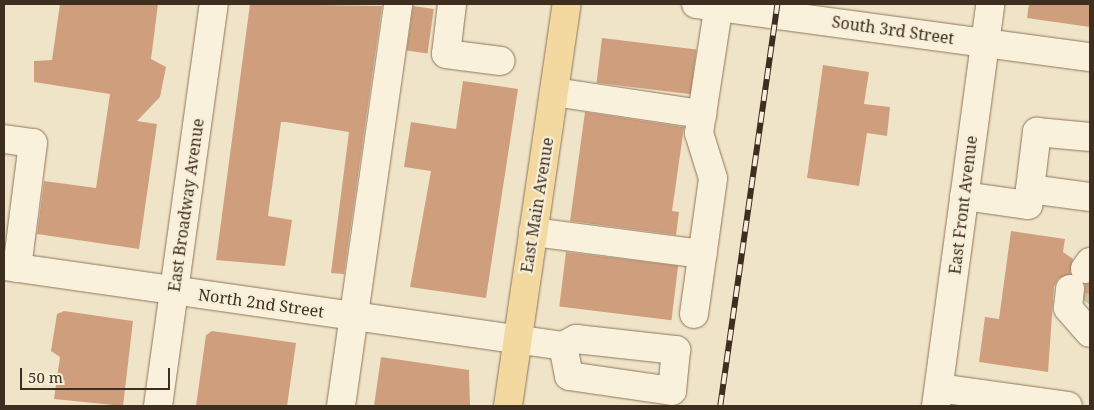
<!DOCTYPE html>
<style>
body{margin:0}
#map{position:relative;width:1094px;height:410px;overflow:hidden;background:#f0e4c8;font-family:"Noto Serif",serif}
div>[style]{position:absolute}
.building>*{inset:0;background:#cf9f7d;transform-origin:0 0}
.minor-tunnel>*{height:28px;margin-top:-14px;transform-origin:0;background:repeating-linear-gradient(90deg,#ccc0a6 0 28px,transparent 0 42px)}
.roads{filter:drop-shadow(0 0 1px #8d765c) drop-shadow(0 0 1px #8d765c)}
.minor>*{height:28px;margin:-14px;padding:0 14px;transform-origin:14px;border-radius:14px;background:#faf1dc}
.major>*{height:28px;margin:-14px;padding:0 14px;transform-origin:14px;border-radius:14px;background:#f3d9a0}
.rail>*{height:5.5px;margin-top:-2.75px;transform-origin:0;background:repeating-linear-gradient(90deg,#f7eed8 0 11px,#3d2e20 0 22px);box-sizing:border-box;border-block:1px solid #3d2e20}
span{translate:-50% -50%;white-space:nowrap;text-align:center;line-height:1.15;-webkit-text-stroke:4.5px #f7eed8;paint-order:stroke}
.street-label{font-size:16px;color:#3d2e20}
.frame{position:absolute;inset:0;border:5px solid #3d2e20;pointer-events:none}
.scale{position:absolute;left:20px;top:368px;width:150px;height:22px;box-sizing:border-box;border:2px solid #3d2e20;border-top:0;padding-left:6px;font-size:15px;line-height:18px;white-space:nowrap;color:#3d2e20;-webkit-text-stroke:4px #f7eed8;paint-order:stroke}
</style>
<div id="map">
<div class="building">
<div style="clip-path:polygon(60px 4px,158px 4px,151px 59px,166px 67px,160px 97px,137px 121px,157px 124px,139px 249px,37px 234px,44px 181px,96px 188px,110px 94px,34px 82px,34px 61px,52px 60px)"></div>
<div style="clip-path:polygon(250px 4px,382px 6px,344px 274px,331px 273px,349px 132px,286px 122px,281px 122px,268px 216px,292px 220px,285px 266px,216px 260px)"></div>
<div style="clip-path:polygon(1029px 4px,1090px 4px,1090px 27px,1027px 18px)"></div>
<div style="left:413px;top:6px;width:21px;height:45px;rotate:8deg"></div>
<div style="left:602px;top:38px;width:95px;height:45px;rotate:7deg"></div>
<div style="clip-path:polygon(823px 65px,869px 72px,864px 104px,890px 107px,887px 136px,867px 133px,859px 186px,807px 178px)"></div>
<div style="clip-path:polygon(463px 81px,518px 89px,486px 298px,410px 287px,431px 171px,404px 167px,411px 122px,456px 129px)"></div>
<div style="clip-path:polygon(585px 112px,684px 127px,672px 211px,679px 212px,676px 235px,570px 221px)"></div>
<div style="clip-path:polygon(1011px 231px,1065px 239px,1063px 252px,1073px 259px,1070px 274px,1058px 279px,1054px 287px,1048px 372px,979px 362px,985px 317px,999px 319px)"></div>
<div style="left:566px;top:252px;width:113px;height:55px;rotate:7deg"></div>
<div style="clip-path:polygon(1090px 283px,1090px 305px,1084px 300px,1085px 284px)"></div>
<div style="clip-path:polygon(64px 311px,133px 321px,123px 406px,54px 399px,60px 357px,51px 351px,57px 314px)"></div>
<div style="clip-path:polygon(212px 331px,296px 343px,287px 406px,196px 406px,206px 335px)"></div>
<div style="clip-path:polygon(381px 357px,469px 370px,470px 406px,374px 406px)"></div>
</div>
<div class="minor-tunnel">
<div style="left:1086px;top:302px;width:8px;rotate:-60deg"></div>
</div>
<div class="roads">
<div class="minor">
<div style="left:452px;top:4px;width:50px;rotate:96.8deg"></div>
<div style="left:446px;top:54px;width:55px;rotate:7.3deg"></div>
<div style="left:696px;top:4px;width:398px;rotate:7.7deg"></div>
<div style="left:554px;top:92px;width:150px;rotate:8.5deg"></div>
<div style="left:4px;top:139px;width:29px;rotate:8deg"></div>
<div style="left:33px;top:143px;width:126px;rotate:97.3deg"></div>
<div style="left:1030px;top:189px;width:61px;rotate:7.6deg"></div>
<div style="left:964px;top:196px;width:65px;rotate:8deg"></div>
<div style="left:1028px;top:205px;width:74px;rotate:-83deg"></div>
<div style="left:1037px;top:132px;width:53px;rotate:5.4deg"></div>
<div style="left:533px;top:232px;width:171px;rotate:7.4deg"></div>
<div style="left:4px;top:266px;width:565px;rotate:8.14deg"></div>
<div style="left:563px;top:346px;width:15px;rotate:-28deg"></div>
<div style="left:576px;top:339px;width:101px;rotate:6.3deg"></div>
<div style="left:676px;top:350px;width:41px;rotate:95.6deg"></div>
<div style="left:672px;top:391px;width:104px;rotate:-171.7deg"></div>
<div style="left:569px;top:376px;width:31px;rotate:-101deg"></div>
<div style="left:1085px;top:269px;width:9px;rotate:-54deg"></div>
<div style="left:1070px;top:289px;width:19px;rotate:96deg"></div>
<div style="left:1068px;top:308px;width:33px;rotate:49deg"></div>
<div style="left:694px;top:314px;width:137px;rotate:-82deg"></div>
<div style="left:713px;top:178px;width:47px;rotate:-107.3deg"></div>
<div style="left:699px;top:133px;width:131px;rotate:-81.2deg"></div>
<div style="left:939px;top:388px;width:130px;rotate:7.9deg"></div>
<div style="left:158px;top:406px;width:406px;rotate:-82.1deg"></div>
<div style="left:341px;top:406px;width:406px;rotate:-81.9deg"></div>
<div style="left:936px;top:406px;width:406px;rotate:-82.3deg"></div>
</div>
<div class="major">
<div style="left:508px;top:406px;width:406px;rotate:-81.7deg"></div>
</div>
</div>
<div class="rail">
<div style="left:720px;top:406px;width:406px;rotate:-81.9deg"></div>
</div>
<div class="street-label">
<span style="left:893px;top:30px;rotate:8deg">South 3rd Street</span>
<span style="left:186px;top:205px;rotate:-82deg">East Broadway Avenue</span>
<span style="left:537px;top:205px;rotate:-81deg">East Main Avenue</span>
<span style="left:963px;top:205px;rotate:-83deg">East Front Avenue</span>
<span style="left:261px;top:303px;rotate:8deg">North 2nd Street</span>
</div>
<div class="frame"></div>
<div class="scale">50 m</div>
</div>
